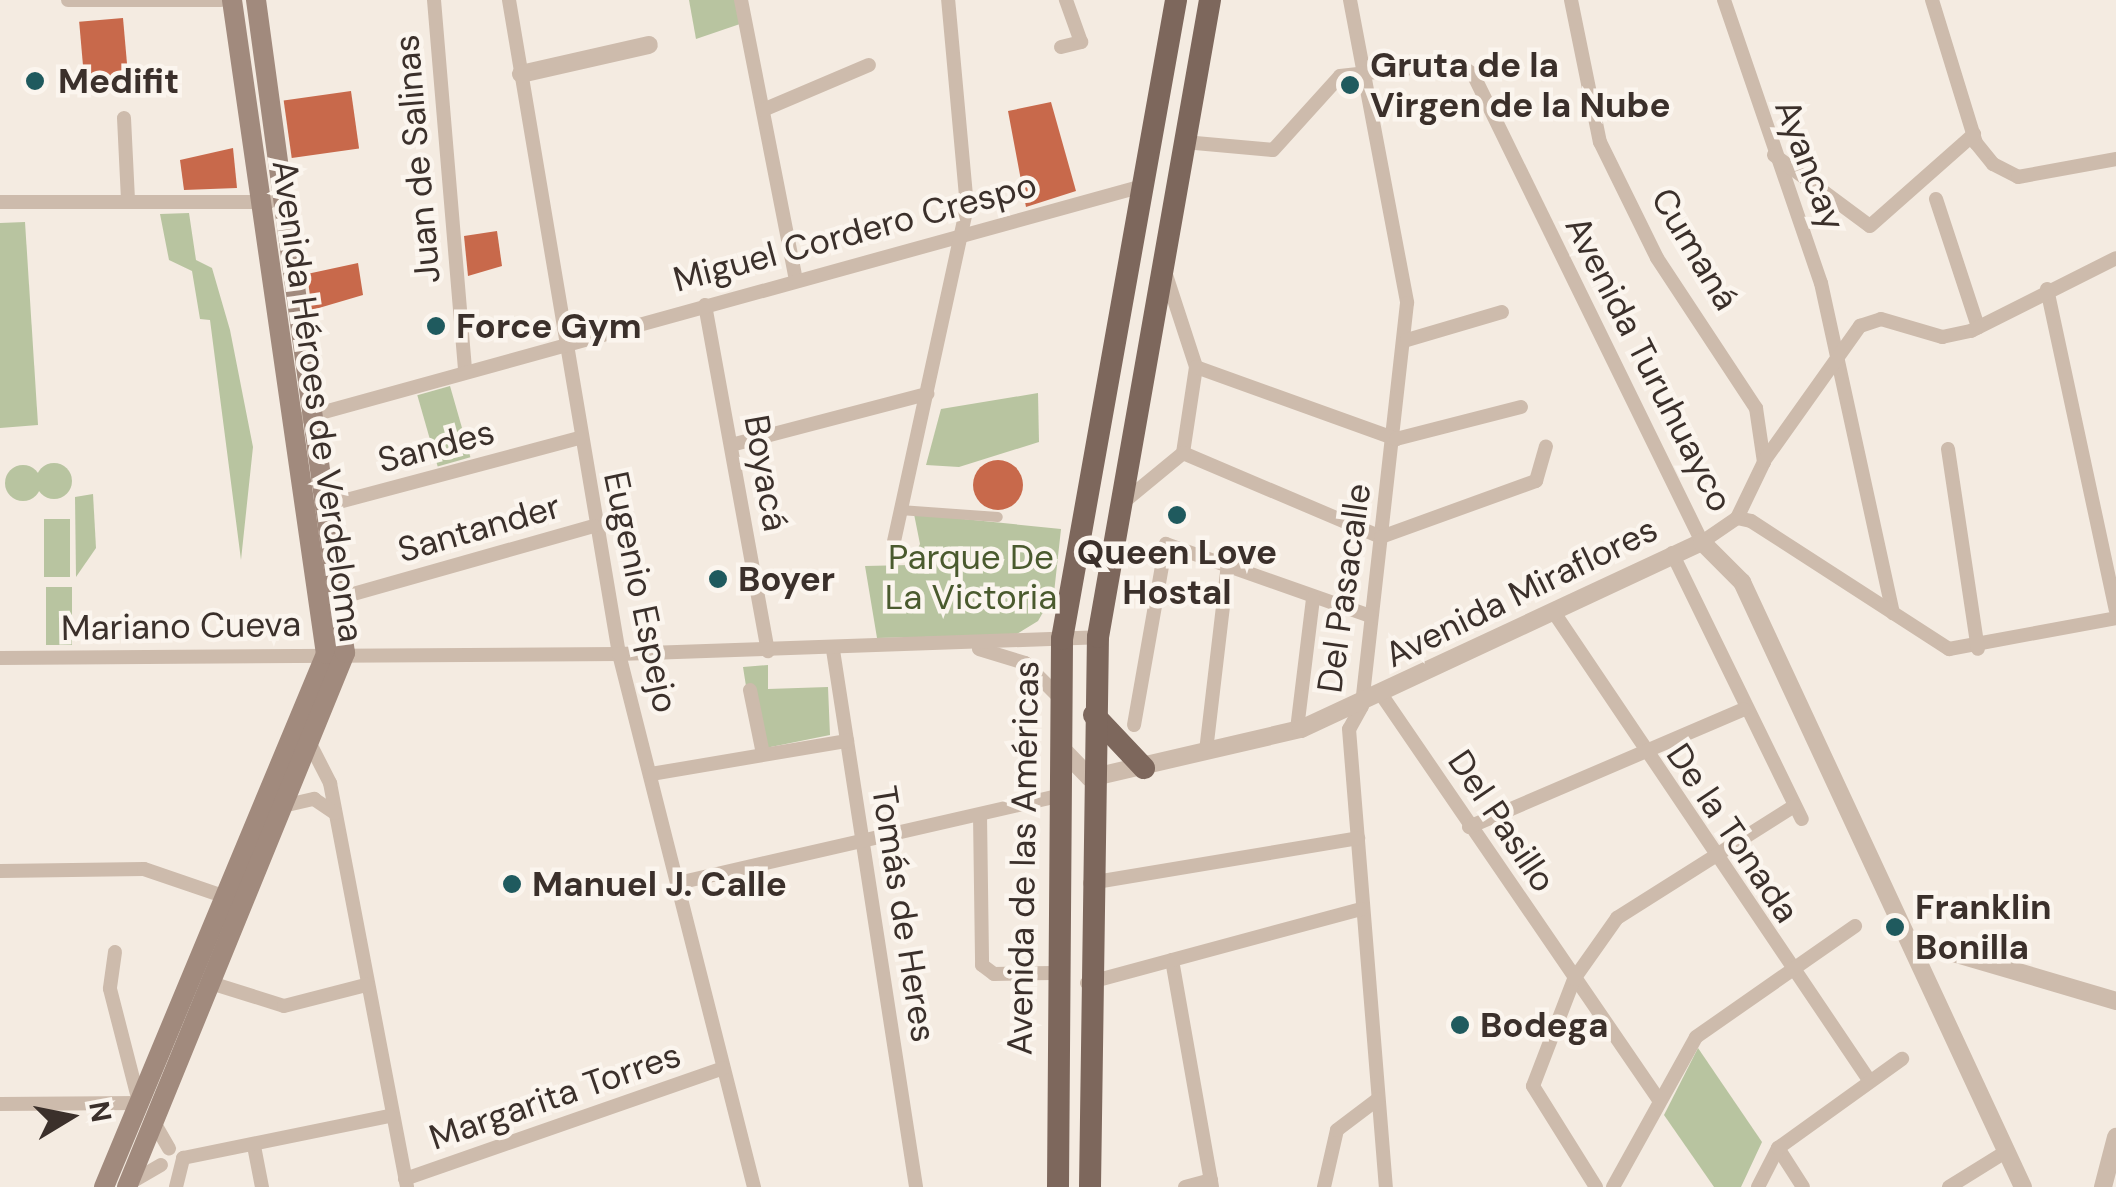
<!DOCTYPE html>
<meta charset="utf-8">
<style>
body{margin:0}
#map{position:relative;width:2116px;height:1187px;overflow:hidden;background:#f4ebe1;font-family:"DM Sans",sans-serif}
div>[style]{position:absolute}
.green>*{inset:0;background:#b8c4a0;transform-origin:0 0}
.round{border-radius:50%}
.building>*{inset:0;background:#c8694b;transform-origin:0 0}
.pedestrian>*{height:10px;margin:-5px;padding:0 5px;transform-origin:5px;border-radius:5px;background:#cdbbac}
.minor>*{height:14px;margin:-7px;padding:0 7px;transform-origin:7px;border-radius:7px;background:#cdbbac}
.tertiary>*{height:18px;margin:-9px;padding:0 9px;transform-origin:9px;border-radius:9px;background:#cdbbac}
.secondary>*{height:20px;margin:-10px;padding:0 10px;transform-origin:10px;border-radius:10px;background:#a18a7d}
.primary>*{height:22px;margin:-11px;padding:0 11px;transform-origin:11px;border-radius:11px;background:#7d675c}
.dots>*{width:28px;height:28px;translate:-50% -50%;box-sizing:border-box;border:5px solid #fbf5ee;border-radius:50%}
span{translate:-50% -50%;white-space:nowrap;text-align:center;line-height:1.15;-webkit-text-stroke:9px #fbf5ee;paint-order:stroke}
.poi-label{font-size:35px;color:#3b302b;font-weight:700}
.left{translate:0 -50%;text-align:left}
.street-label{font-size:35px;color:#3b302b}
.park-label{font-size:35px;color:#4a5a2e}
.north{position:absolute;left:20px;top:1067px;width:100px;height:100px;-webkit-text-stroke:8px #fbf5ee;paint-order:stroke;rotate:80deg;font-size:28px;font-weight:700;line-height:40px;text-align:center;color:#3b302b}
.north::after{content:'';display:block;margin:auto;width:35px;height:45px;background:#3b302b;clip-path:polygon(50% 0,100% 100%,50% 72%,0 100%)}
</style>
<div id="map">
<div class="green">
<div style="clip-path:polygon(689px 0,736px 0,740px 24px,696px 39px)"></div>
<div style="clip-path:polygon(189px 213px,196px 260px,212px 268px,230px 330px,253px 447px,241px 560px,210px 320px,200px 319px,192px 271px,169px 260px,160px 214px)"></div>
<div style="clip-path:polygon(25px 222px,38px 425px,0 428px,0 223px)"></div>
<div style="left:450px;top:386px;width:74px;height:34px;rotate:74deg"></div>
<div style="clip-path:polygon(1038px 393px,1039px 442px,959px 467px,926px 465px,941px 409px)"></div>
<div class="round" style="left:36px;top:463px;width:36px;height:36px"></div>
<div class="round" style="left:5px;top:465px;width:36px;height:36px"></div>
<div style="clip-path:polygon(93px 494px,96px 548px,76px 577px,75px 497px)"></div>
<div style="clip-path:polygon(914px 514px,1061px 529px,1054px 593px,1038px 621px,1015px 635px,877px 638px,865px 566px,910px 565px,920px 544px)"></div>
<div style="left:44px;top:519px;width:26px;height:58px"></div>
<div style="left:46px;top:587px;width:26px;height:58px"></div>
<div style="clip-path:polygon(768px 665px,768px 689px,828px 687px,830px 735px,756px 750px,743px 667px)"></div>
<div style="clip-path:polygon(1698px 1048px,1762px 1142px,1741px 1187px,1714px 1187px,1664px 1115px)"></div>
</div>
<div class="building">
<div style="left:123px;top:18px;width:68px;height:44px;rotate:85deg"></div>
<div style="left:351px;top:91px;width:58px;height:68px;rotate:82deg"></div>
<div style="clip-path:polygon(1051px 102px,1076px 191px,1026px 207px,1008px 111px)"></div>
<div style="clip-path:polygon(233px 148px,237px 188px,184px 190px,180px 160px)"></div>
<div style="clip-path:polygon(497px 231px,502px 266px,468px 276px,464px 236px)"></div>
<div style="clip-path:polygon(358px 263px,363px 295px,312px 310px,307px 274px)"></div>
<div class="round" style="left:973px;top:460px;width:50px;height:50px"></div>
</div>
<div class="pedestrian">
<div style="left:900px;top:510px;width:98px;rotate:4.1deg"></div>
</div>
<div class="minor">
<div style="left:68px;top:0;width:153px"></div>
<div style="left:434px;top:0;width:373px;rotate:85.2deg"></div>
<div style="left:509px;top:0;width:663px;rotate:80.45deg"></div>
<div style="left:619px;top:654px;width:550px;rotate:75.79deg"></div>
<div style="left:741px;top:0;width:286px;rotate:78.9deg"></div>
<div style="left:1350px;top:0;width:308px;rotate:79.3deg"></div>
<div style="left:1407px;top:303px;width:406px;rotate:96.4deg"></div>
<div style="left:1362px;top:706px;width:26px;rotate:119deg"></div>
<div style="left:1349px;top:729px;width:459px;rotate:85.4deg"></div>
<div style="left:1571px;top:0;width:145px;rotate:78.5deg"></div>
<div style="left:1600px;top:142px;width:129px;rotate:63.8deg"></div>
<div style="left:1657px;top:258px;width:180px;rotate:56.6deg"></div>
<div style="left:1756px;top:408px;width:55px;rotate:81.6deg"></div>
<div style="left:1764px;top:462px;width:62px;rotate:115.7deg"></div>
<div style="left:1724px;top:0;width:299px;rotate:71.1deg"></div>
<div style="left:1821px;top:283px;width:338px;rotate:77.7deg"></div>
<div style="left:1932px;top:0;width:150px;rotate:72.9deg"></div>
<div style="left:1976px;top:143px;width:27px;rotate:51deg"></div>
<div style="left:1993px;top:164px;width:28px;rotate:27deg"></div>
<div style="left:2018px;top:177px;width:100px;rotate:-10.4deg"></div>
<div style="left:1061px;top:47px;width:21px;rotate:-14deg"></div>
<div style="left:1081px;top:42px;width:45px;rotate:-109.7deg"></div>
<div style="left:763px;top:110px;width:115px;rotate:-23deg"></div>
<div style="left:124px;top:118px;width:82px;rotate:87.2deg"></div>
<div style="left:1184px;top:142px;width:89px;rotate:5.1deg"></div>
<div style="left:1273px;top:150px;width:100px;rotate:-47.8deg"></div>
<div style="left:1340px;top:76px;width:118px;rotate:-6.3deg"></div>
<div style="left:1457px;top:63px;width:19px;rotate:35deg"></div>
<div style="left:1473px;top:74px;width:521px;rotate:63.93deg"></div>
<div style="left:1702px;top:542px;width:42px;rotate:-34.4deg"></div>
<div style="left:1737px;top:518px;width:14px;rotate:12deg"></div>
<div style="left:1751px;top:521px;width:236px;rotate:32.9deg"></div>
<div style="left:1949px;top:649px;width:170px;rotate:-10.5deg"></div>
<div style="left:1774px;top:155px;width:119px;rotate:36.5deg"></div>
<div style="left:1870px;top:226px;width:139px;rotate:-41.5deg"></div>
<div style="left:1936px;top:199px;width:135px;rotate:71.8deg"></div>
<div style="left:0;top:202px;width:269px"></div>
<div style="left:1166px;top:275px;width:97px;rotate:71.9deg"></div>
<div style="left:1196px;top:367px;width:87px;rotate:98.6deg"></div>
<div style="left:2047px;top:289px;width:328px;rotate:77.9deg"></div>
<div style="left:705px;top:305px;width:352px;rotate:79.7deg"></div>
<div style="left:1407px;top:340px;width:99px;rotate:-16.4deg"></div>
<div style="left:1196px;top:367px;width:213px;rotate:19.8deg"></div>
<div style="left:1396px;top:439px;width:129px;rotate:-14.4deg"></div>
<div style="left:306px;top:417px;width:868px;rotate:-15.43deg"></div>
<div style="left:731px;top:445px;width:203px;rotate:-14.6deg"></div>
<div style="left:1948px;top:449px;width:202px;rotate:81.5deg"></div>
<div style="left:1183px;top:453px;width:215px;rotate:23deg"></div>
<div style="left:1381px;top:537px;width:165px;rotate:-19.9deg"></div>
<div style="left:1536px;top:481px;width:36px;rotate:-74deg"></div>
<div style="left:1764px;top:461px;width:166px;rotate:-54.6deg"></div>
<div style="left:1860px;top:326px;width:22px;rotate:-18deg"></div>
<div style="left:1881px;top:319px;width:64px;rotate:16.4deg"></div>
<div style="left:1942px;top:337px;width:30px;rotate:-12deg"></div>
<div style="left:1971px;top:331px;width:162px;rotate:-26.7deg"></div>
<div style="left:1120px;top:505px;width:82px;rotate:-39.5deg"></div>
<div style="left:320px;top:507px;width:269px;rotate:-14.9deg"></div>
<div style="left:893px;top:546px;width:347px;rotate:-77.7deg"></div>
<div style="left:967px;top:207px;width:208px;rotate:-95.2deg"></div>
<div style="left:1672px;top:553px;width:296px;rotate:64deg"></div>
<div style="left:332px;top:600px;width:272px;rotate:-15.8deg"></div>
<div style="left:1555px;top:614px;width:562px;rotate:56.03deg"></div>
<div style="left:979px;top:649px;width:48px;rotate:16.9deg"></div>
<div style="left:1025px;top:663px;width:48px;rotate:45deg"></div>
<div style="left:833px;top:650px;width:543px;rotate:81.21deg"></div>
<div style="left:0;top:658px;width:619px;rotate:-0.37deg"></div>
<div style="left:619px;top:654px;width:479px;rotate:-2deg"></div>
<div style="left:750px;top:690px;width:65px;rotate:78.5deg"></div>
<div style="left:1383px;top:697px;width:488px;rotate:55.6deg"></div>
<div style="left:1134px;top:725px;width:184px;rotate:-80deg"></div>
<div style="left:1166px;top:544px;width:217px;rotate:19.4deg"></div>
<div style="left:1297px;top:729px;width:132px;rotate:-83deg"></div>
<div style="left:307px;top:738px;width:51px;rotate:62.9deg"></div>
<div style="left:330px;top:783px;width:411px;rotate:79.2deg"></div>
<div style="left:1206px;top:751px;width:189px;rotate:-83.3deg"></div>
<div style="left:651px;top:774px;width:199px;rotate:-9.6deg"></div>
<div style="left:287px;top:805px;width:28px;rotate:-13deg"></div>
<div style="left:314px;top:799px;width:25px;rotate:34deg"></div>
<div style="left:980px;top:815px;width:150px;rotate:89.2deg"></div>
<div style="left:982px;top:965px;width:15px;rotate:37deg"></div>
<div style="left:994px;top:974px;width:58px;rotate:-1deg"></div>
<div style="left:1469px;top:827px;width:299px;rotate:-23.2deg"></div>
<div style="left:0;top:871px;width:144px;rotate:-0.8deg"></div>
<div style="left:144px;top:869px;width:90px;rotate:18.8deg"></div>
<div style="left:678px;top:883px;width:389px;rotate:-12.9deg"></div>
<div style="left:1090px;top:883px;width:272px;rotate:-9.5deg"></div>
<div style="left:115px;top:952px;width:37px;rotate:98deg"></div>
<div style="left:110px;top:989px;width:117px;rotate:75.6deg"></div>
<div style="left:1172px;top:960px;width:230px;rotate:80deg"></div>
<div style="left:1087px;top:983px;width:284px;rotate:-15.1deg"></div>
<div style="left:214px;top:984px;width:73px;rotate:17.4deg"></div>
<div style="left:284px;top:1006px;width:85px;rotate:-14.4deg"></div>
<div style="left:0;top:1104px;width:139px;rotate:-0.4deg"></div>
<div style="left:152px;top:1119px;width:34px;rotate:60deg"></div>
<div style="left:254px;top:1146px;width:42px;rotate:79deg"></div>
<div style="left:1778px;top:1148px;width:46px;rotate:57.3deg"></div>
<div style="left:183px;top:1158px;width:211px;rotate:-11.5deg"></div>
<div style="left:405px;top:1179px;width:337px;rotate:-19.2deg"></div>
<div style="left:128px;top:1184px;width:38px;rotate:-30deg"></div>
<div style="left:176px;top:1187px;width:30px;rotate:-76deg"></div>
<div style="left:1185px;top:1187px;width:27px;rotate:-15deg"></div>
<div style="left:1324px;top:1187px;width:58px;rotate:-77.2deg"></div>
<div style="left:1337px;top:1130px;width:51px;rotate:-37.1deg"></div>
<div style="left:1596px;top:1187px;width:119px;rotate:-122deg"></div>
<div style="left:1533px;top:1086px;width:115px;rotate:-69deg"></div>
<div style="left:1574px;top:979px;width:75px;rotate:-54.8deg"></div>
<div style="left:1617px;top:918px;width:209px;rotate:-32.3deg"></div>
<div style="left:1613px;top:1187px;width:171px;rotate:-61deg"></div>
<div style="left:1696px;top:1037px;width:194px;rotate:-34.9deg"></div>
<div style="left:1758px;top:1187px;width:44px;rotate:-62.9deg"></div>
<div style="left:1778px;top:1148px;width:153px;rotate:-35.7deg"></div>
<div style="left:1949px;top:1187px;width:68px;rotate:-31.8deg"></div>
</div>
<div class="tertiary">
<div style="left:521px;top:74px;width:131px;rotate:-12.8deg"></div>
<div style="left:1062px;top:749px;width:40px;rotate:46deg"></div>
<div style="left:1090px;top:778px;width:217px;rotate:-13.1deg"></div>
<div style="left:1301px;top:729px;width:442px;rotate:-25deg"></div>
<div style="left:1702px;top:542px;width:57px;rotate:45deg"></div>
<div style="left:1742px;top:582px;width:667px;rotate:65.09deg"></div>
<div style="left:1916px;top:942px;width:209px;rotate:16.4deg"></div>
<div style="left:2103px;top:1187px;width:52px;rotate:-75.4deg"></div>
</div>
<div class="secondary">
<div style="left:104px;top:1187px;width:577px;rotate:-67.39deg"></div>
<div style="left:326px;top:654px;width:661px;rotate:-98.18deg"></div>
<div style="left:127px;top:1187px;width:577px;rotate:-67.79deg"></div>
<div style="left:345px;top:653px;width:659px;rotate:-97.76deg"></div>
</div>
<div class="primary">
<div style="left:1094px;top:715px;width:73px;rotate:46.7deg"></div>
<div style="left:1058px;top:1187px;width:548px;rotate:-89.58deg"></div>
<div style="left:1062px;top:639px;width:649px;rotate:-79.88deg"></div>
<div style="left:1090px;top:1187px;width:550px;rotate:-89.17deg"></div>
<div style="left:1098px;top:637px;width:647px;rotate:-80.03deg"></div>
</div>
<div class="dots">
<div style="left:35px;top:81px;background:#1f5a5e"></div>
<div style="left:1350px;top:85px;background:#1f5a5e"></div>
<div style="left:436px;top:326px;background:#1f5a5e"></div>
<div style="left:1177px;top:515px;background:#1f5a5e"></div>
<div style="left:718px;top:579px;background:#1f5a5e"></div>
<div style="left:512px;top:884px;background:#1f5a5e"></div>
<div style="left:1895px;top:927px;background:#1f5a5e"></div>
<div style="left:1460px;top:1025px;background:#1f5a5e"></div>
</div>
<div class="poi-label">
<span class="left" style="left:1370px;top:85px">Gruta de la<br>Virgen de la Nube</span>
<span class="left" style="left:58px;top:81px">Medifit</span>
<span class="left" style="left:456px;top:326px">Force Gym</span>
<span style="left:1177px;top:572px">Queen Love<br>Hostal</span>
<span class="left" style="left:738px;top:579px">Boyer</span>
<span class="left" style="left:532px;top:884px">Manuel J. Calle</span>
<span class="left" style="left:1915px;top:927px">Franklin<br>Bonilla</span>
<span class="left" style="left:1480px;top:1025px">Bodega</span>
</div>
<div class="street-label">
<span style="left:417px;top:159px;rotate:-95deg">Juan de Salinas</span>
<span style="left:1810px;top:165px;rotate:69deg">Ayancay</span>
<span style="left:855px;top:232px;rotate:-15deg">Miguel Cordero Crespo</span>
<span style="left:1695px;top:249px;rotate:59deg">Cumaná</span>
<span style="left:1649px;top:364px;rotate:63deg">Avenida Turuhuayco</span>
<span style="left:318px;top:401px;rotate:82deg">Avenida Héroes de Verdeloma</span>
<span style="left:436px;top:446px;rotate:-15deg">Sandes</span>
<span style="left:766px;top:473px;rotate:80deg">Boyacá</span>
<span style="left:479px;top:528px;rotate:-16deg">Santander</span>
<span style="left:1344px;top:588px;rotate:-82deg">Del Pasacalle</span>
<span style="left:641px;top:592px;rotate:78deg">Eugenio Espejo</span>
<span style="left:1521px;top:592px;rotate:-26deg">Avenida Miraflores</span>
<span style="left:181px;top:626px;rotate:-1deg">Mariano Cueva</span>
<span style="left:1502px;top:821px;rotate:56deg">Del Pasillo</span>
<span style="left:1733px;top:833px;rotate:56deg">De la Tonada</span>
<span style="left:1023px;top:858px;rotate:-89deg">Avenida de las Américas</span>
<span style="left:904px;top:914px;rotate:81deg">Tomás de Heres</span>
<span style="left:555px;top:1096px;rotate:-19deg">Margarita Torres</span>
</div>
<div class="park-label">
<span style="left:971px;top:577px">Parque De<br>La Victoria</span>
</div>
<div class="north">N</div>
</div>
